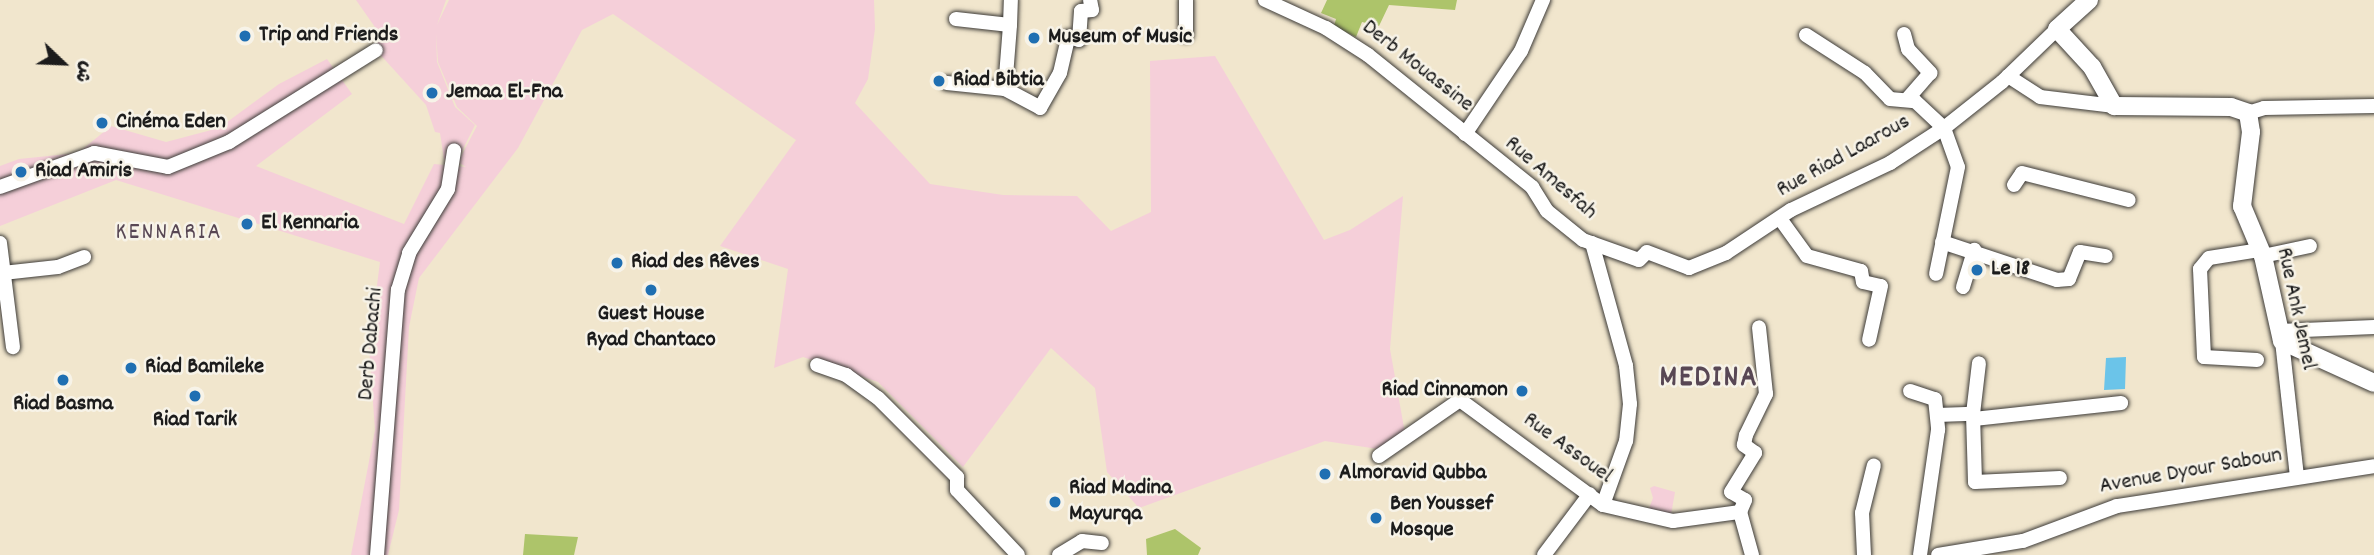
<!DOCTYPE html>
<meta charset="utf-8">
<style>
body{margin:0}
#map{position:relative;width:2374px;height:555px;overflow:hidden;background:#f1e6cd;font-family:Dekko,"Playpen Sans Arabic",sans-serif}
div>[style]{position:absolute}
.built>*{inset:0;background:#f5cfd9}
.green>*{inset:0;background:#adc46a}
.water>*{inset:0;background:#6bc4e9}
.roads{filter:drop-shadow(0 0 2px #3c3a37) drop-shadow(0 0 2px #3c3a37)}
.minor>*{height:14px;margin:-7px;padding:0 7px;transform-origin:7px;border-radius:7px;background:#fff}
.tertiary>*{height:18px;margin:-9px;padding:0 9px;transform-origin:9px;border-radius:9px;background:#fff}
.dots>*{width:19px;height:19px;translate:-50% -50%;box-sizing:border-box;border:4px solid #f7f3e8;border-radius:50%}
span{translate:-50% -50%;white-space:nowrap;text-align:center;line-height:1.15;-webkit-text-stroke:5px #f7f3e8;paint-order:stroke}
.poi-label{font-size:23px;color:#1c1c1c;font-weight:700}
.left{translate:0 -50%;text-align:left}
.right{translate:-100% -50%;text-align:right}
.street-label{font-size:23px;color:#1c1c1c}
.neighbourhood-label{font-size:24px;color:#584754;letter-spacing:2px}
.district-label{font-size:30px;color:#584754;font-weight:700;letter-spacing:2px}
.north{position:absolute;left:28px;top:28px;width:70px;height:70px;-webkit-text-stroke:5px #f7f3e8;paint-order:stroke;rotate:113deg;font-size:19px;font-weight:700;line-height:28px;text-align:center;color:#1c1c1c}
.north::after{content:'';display:block;margin:auto;width:24px;height:32px;background:#1c1c1c;clip-path:polygon(50% 0,100% 100%,50% 72%,0 100%)}
</style>
<div id="map">
<div class="built">
<div style="clip-path:polygon(356px 0,446px 0,437px 25px,449px 0,874px 0,875px 29px,868px 79px,855px 103px,930px 184px,1003px 195px,1077px 196px,1111px 231px,1151px 212px,1150px 61px,1215px 56px,1324px 240px,1350px 230px,1403px 196px,1390px 349px,1406px 439px,1378px 449px,1325px 441px,1139px 508px,1107px 472px,1095px 388px,1051px 348px,963px 467px,878px 382px,803px 357px,774px 368px,788px 269px,720px 246px,796px 140px,613px 14px,582px 30px,518px 148px,419px 278px,409px 327px,399px 510px,388px 555px,351px 555px,375px 430px,369px 347px,380px 262px,116px 180px,0 226px,0 166px,19px 159px,78px 153px,111px 126px,166px 142px,219px 128px,279px 84px,327px 59px,352px 94px,256px 166px,404px 224px,434px 164px,466px 167px,458px 162px,477px 126px,457px 107px,438px 62px,436px 33px,437px 62px,455px 107px,475px 125px,456px 163px,444px 159px,440px 133px,435px 132px,426px 105px,376px 50px,377px 30px)"></div>
<div style="clip-path:polygon(1654px 486px,1675px 492px,1671px 515px,1648px 511px,1653px 498px,1650px 488px)"></div>
</div>
<div class="green">
<div style="clip-path:polygon(1327px 0,1457px 0,1455px 10px,1389px 5px,1379px 26px,1362px 22px,1356px 37px,1334px 26px,1336px 19px,1321px 13px)"></div>
<div style="clip-path:polygon(1175px 529px,1201px 548px,1198px 555px,1147px 555px,1146px 539px)"></div>
<div style="clip-path:polygon(525px 534px,578px 537px,574px 555px,523px 555px)"></div>
</div>
<div class="water">
<div style="clip-path:polygon(2126px 357px,2125px 389px,2104px 390px,2106px 358px)"></div>
</div>
<div class="roads">
<div class="minor">
<div style="left:1186px;top:0;width:35px;rotate:90deg"></div>
<div style="left:1265px;top:0;width:67px;rotate:24.7deg"></div>
<div style="left:1326px;top:28px;width:50px;rotate:32.7deg"></div>
<div style="left:1368px;top:55px;width:211px;rotate:38.8deg"></div>
<div style="left:1532px;top:187px;width:28px;rotate:58deg"></div>
<div style="left:1547px;top:211px;width:46px;rotate:38.9deg"></div>
<div style="left:1583px;top:240px;width:59px;rotate:19.7deg"></div>
<div style="left:1639px;top:260px;width:11px;rotate:-45deg"></div>
<div style="left:1647px;top:252px;width:45px;rotate:20.9deg"></div>
<div style="left:1689px;top:268px;width:40px;rotate:-22deg"></div>
<div style="left:1726px;top:253px;width:78px;rotate:-33.5deg"></div>
<div style="left:1791px;top:210px;width:110px;rotate:-25.4deg"></div>
<div style="left:1890px;top:163px;width:64px;rotate:-32.9deg"></div>
<div style="left:1944px;top:128px;width:74px;rotate:-38.4deg"></div>
<div style="left:2002px;top:82px;width:76px;rotate:-43.9deg"></div>
<div style="left:956px;top:19px;width:54px;rotate:6.3deg"></div>
<div style="left:1010px;top:25px;width:25px;rotate:-88deg"></div>
<div style="left:1904px;top:34px;width:16px;rotate:75deg"></div>
<div style="left:1908px;top:49px;width:33px;rotate:47deg"></div>
<div style="left:1930px;top:73px;width:35px;rotate:131deg"></div>
<div style="left:1806px;top:35px;width:70px;rotate:32.8deg"></div>
<div style="left:1865px;top:73px;width:36px;rotate:46deg"></div>
<div style="left:1890px;top:99px;width:25px;rotate:5deg"></div>
<div style="left:1915px;top:101px;width:40px;rotate:43deg"></div>
<div style="left:1944px;top:128px;width:41px;rotate:70.3deg"></div>
<div style="left:1958px;top:167px;width:109px;rotate:101.6deg"></div>
<div style="left:2008px;top:76px;width:38px;rotate:33deg"></div>
<div style="left:2040px;top:97px;width:75px;rotate:6.9deg"></div>
<div style="left:947px;top:83px;width:58px;rotate:5.9deg"></div>
<div style="left:1005px;top:89px;width:64px;rotate:-85.5deg"></div>
<div style="left:1005px;top:89px;width:40px;rotate:28deg"></div>
<div style="left:1040px;top:108px;width:40px;rotate:-60.3deg"></div>
<div style="left:1060px;top:73px;width:37px;rotate:-77deg"></div>
<div style="left:1068px;top:37px;width:11px;rotate:15deg"></div>
<div style="left:1079px;top:40px;width:29px;rotate:-86deg"></div>
<div style="left:1081px;top:11px;width:11px;rotate:-5deg"></div>
<div style="left:1092px;top:10px;width:10px;rotate:-101deg"></div>
<div style="left:2248px;top:113px;width:17px;rotate:-17deg"></div>
<div style="left:2264px;top:108px;width:110px;rotate:-1deg"></div>
<div style="left:1465px;top:134px;width:100px;rotate:-56deg"></div>
<div style="left:1521px;top:51px;width:56px;rotate:-66.7deg"></div>
<div style="left:2014px;top:185px;width:14px;rotate:-56deg"></div>
<div style="left:2022px;top:173px;width:110px;rotate:14.2deg"></div>
<div style="left:0;top:187px;width:100px;rotate:-19.9deg"></div>
<div style="left:94px;top:153px;width:75px;rotate:10.7deg"></div>
<div style="left:168px;top:167px;width:66px;rotate:-22.3deg"></div>
<div style="left:229px;top:142px;width:173px;rotate:-32deg"></div>
<div style="left:1781px;top:220px;width:44px;rotate:54.2deg"></div>
<div style="left:1807px;top:256px;width:56px;rotate:15.5deg"></div>
<div style="left:1861px;top:271px;width:11px;rotate:80deg"></div>
<div style="left:1863px;top:282px;width:18px;rotate:13deg"></div>
<div style="left:1881px;top:286px;width:55px;rotate:102.5deg"></div>
<div style="left:1942px;top:242px;width:121px;rotate:18.3deg"></div>
<div style="left:2057px;top:280px;width:12px;rotate:-5deg"></div>
<div style="left:2069px;top:279px;width:29px;rotate:-68deg"></div>
<div style="left:2080px;top:252px;width:26px;rotate:9deg"></div>
<div style="left:0;top:243px;width:105px;rotate:82.9deg"></div>
<div style="left:1592px;top:243px;width:128px;rotate:74.5deg"></div>
<div style="left:1626px;top:366px;width:38px;rotate:84deg"></div>
<div style="left:1630px;top:404px;width:37px;rotate:96deg"></div>
<div style="left:1626px;top:441px;width:68px;rotate:109.8deg"></div>
<div style="left:2263px;top:256px;width:48px;rotate:-12deg"></div>
<div style="left:3px;top:273px;width:55px;rotate:-6.2deg"></div>
<div style="left:58px;top:267px;width:28px;rotate:-21deg"></div>
<div style="left:1963px;top:287px;width:39px;rotate:-73deg"></div>
<div style="left:2280px;top:331px;width:94px;rotate:-2.4deg"></div>
<div style="left:2282px;top:341px;width:136px;rotate:83.7deg"></div>
<div style="left:2257px;top:360px;width:53px;rotate:-176.8deg"></div>
<div style="left:2204px;top:357px;width:88px;rotate:-92.6deg"></div>
<div style="left:2200px;top:269px;width:14px;rotate:-51deg"></div>
<div style="left:2209px;top:258px;width:52px;rotate:-8.9deg"></div>
<div style="left:817px;top:365px;width:31px;rotate:19deg"></div>
<div style="left:846px;top:375px;width:39px;rotate:36deg"></div>
<div style="left:878px;top:398px;width:112px;rotate:45deg"></div>
<div style="left:957px;top:477px;width:13px;rotate:90deg"></div>
<div style="left:957px;top:490px;width:89px;rotate:46.8deg"></div>
<div style="left:1910px;top:391px;width:26px;rotate:18deg"></div>
<div style="left:1935px;top:399px;width:31px;rotate:84deg"></div>
<div style="left:1938px;top:430px;width:126px;rotate:98.2deg"></div>
<div style="left:1973px;top:414px;width:51px;rotate:-83.3deg"></div>
<div style="left:1937px;top:415px;width:36px;rotate:-2deg"></div>
<div style="left:1973px;top:414px;width:68px;rotate:88.3deg"></div>
<div style="left:1975px;top:482px;width:85px;rotate:-2.7deg"></div>
<div style="left:1974px;top:419px;width:148px;rotate:-6.2deg"></div>
<div style="left:1379px;top:456px;width:98px;rotate:-34.7deg"></div>
<div style="left:1460px;top:400px;width:177px;rotate:36.3deg"></div>
<div style="left:1603px;top:505px;width:72px;rotate:12.9deg"></div>
<div style="left:1673px;top:521px;width:68px;rotate:-7.7deg"></div>
<div style="left:1740px;top:512px;width:13px;rotate:-67deg"></div>
<div style="left:1745px;top:500px;width:16px;rotate:-150deg"></div>
<div style="left:1731px;top:492px;width:46px;rotate:-58.4deg"></div>
<div style="left:1755px;top:453px;width:14px;rotate:-144deg"></div>
<div style="left:1744px;top:445px;width:10px;rotate:-79deg"></div>
<div style="left:1746px;top:435px;width:46px;rotate:-64deg"></div>
<div style="left:1766px;top:394px;width:67px;rotate:-96deg"></div>
<div style="left:1740px;top:512px;width:45px;rotate:74.4deg"></div>
<div style="left:377px;top:555px;width:266px;rotate:-85.5deg"></div>
<div style="left:398px;top:290px;width:39px;rotate:-73deg"></div>
<div style="left:409px;top:253px;width:75px;rotate:-58.6deg"></div>
<div style="left:448px;top:189px;width:39px;rotate:-81deg"></div>
<div style="left:1059px;top:555px;width:27px;rotate:-31deg"></div>
<div style="left:1082px;top:541px;width:20px;rotate:6deg"></div>
<div style="left:1544px;top:555px;width:76px;rotate:-53deg"></div>
<div style="left:1864px;top:555px;width:42px;rotate:-92.7deg"></div>
<div style="left:1862px;top:513px;width:49px;rotate:-76deg"></div>
<div style="left:1938px;top:555px;width:86px;rotate:-9.4deg"></div>
<div style="left:2023px;top:541px;width:100px;rotate:-20.4deg"></div>
<div style="left:2117px;top:506px;width:260px;rotate:-8.8deg"></div>
</div>
<div class="tertiary">
<div style="left:2089px;top:0;width:43px;rotate:137.8deg"></div>
<div style="left:2057px;top:29px;width:52px;rotate:47.4deg"></div>
<div style="left:2092px;top:67px;width:45px;rotate:60.6deg"></div>
<div style="left:2114px;top:106px;width:117px;rotate:0.5deg"></div>
<div style="left:2231px;top:107px;width:18px;rotate:19deg"></div>
<div style="left:2248px;top:113px;width:19px;rotate:81deg"></div>
<div style="left:2251px;top:132px;width:75px;rotate:96.9deg"></div>
<div style="left:2242px;top:206px;width:54px;rotate:67.2deg"></div>
<div style="left:2263px;top:256px;width:87px;rotate:77.4deg"></div>
<div style="left:2282px;top:341px;width:101px;rotate:24.5deg"></div>
</div>
</div>
<div class="dots">
<div style="left:245px;top:36px;background:#1f6fb2"></div>
<div style="left:1034px;top:38px;background:#1f6fb2"></div>
<div style="left:939px;top:81px;background:#1f6fb2"></div>
<div style="left:432px;top:93px;background:#1f6fb2"></div>
<div style="left:102px;top:123px;background:#1f6fb2"></div>
<div style="left:21px;top:172px;background:#1f6fb2"></div>
<div style="left:247px;top:224px;background:#1f6fb2"></div>
<div style="left:617px;top:263px;background:#1f6fb2"></div>
<div style="left:1977px;top:270px;background:#1f6fb2"></div>
<div style="left:651px;top:290px;background:#1f6fb2"></div>
<div style="left:131px;top:368px;background:#1f6fb2"></div>
<div style="left:63px;top:380px;background:#1f6fb2"></div>
<div style="left:1522px;top:391px;background:#1f6fb2"></div>
<div style="left:195px;top:396px;background:#1f6fb2"></div>
<div style="left:1325px;top:474px;background:#1f6fb2"></div>
<div style="left:1055px;top:502px;background:#1f6fb2"></div>
<div style="left:1376px;top:518px;background:#1f6fb2"></div>
</div>
<div class="poi-label">
<span class="left" style="left:259px;top:36px">Trip and Friends</span>
<span class="left" style="left:1048px;top:38px">Museum of Music</span>
<span class="left" style="left:953px;top:81px">Riad Bibtia</span>
<span class="left" style="left:446px;top:93px">Jemaa El-Fna</span>
<span class="left" style="left:116px;top:123px">Cinéma Eden</span>
<span class="left" style="left:35px;top:172px">Riad Amiris</span>
<span class="left" style="left:261px;top:224px">El Kennaria</span>
<span class="left" style="left:631px;top:263px">Riad des Rêves</span>
<span class="left" style="left:1991px;top:270px">Le 18</span>
<span style="left:651px;top:328px">Guest House<br>Ryad Chantaco</span>
<span class="left" style="left:145px;top:368px">Riad Bamileke</span>
<span class="right" style="left:1508px;top:391px">Riad Cinnamon</span>
<span style="left:63px;top:405px">Riad Basma</span>
<span style="left:195px;top:421px">Riad Tarik</span>
<span class="left" style="left:1339px;top:474px">Almoravid Qubba</span>
<span class="left" style="left:1069px;top:502px">Riad Madina<br>Mayurqa</span>
<span class="left" style="left:1390px;top:518px">Ben Youssef<br>Mosque</span>
</div>
<div class="street-label">
<span style="left:1417px;top:67px;rotate:38deg">Derb Mouassine</span>
<span style="left:1844px;top:157px;rotate:-29deg">Rue Riad Laarous</span>
<span style="left:1550px;top:179px;rotate:41deg">Rue Amesfah</span>
<span style="left:2295px;top:309px;rotate:78deg">Rue Ank Jemel</span>
<span style="left:372px;top:344px;rotate:-85deg">Derb Dabachi</span>
<span style="left:1567px;top:449px;rotate:36deg">Rue Assouel</span>
<span style="left:2191px;top:472px;rotate:-10deg">Avenue Dyour Saboun</span>
</div>
<div class="neighbourhood-label">
<span style="left:169px;top:234px">KENNARIA</span>
</div>
<div class="district-label">
<span style="left:1709px;top:380px">MEDINA</span>
</div>
<div class="north">ش</div>
</div>
